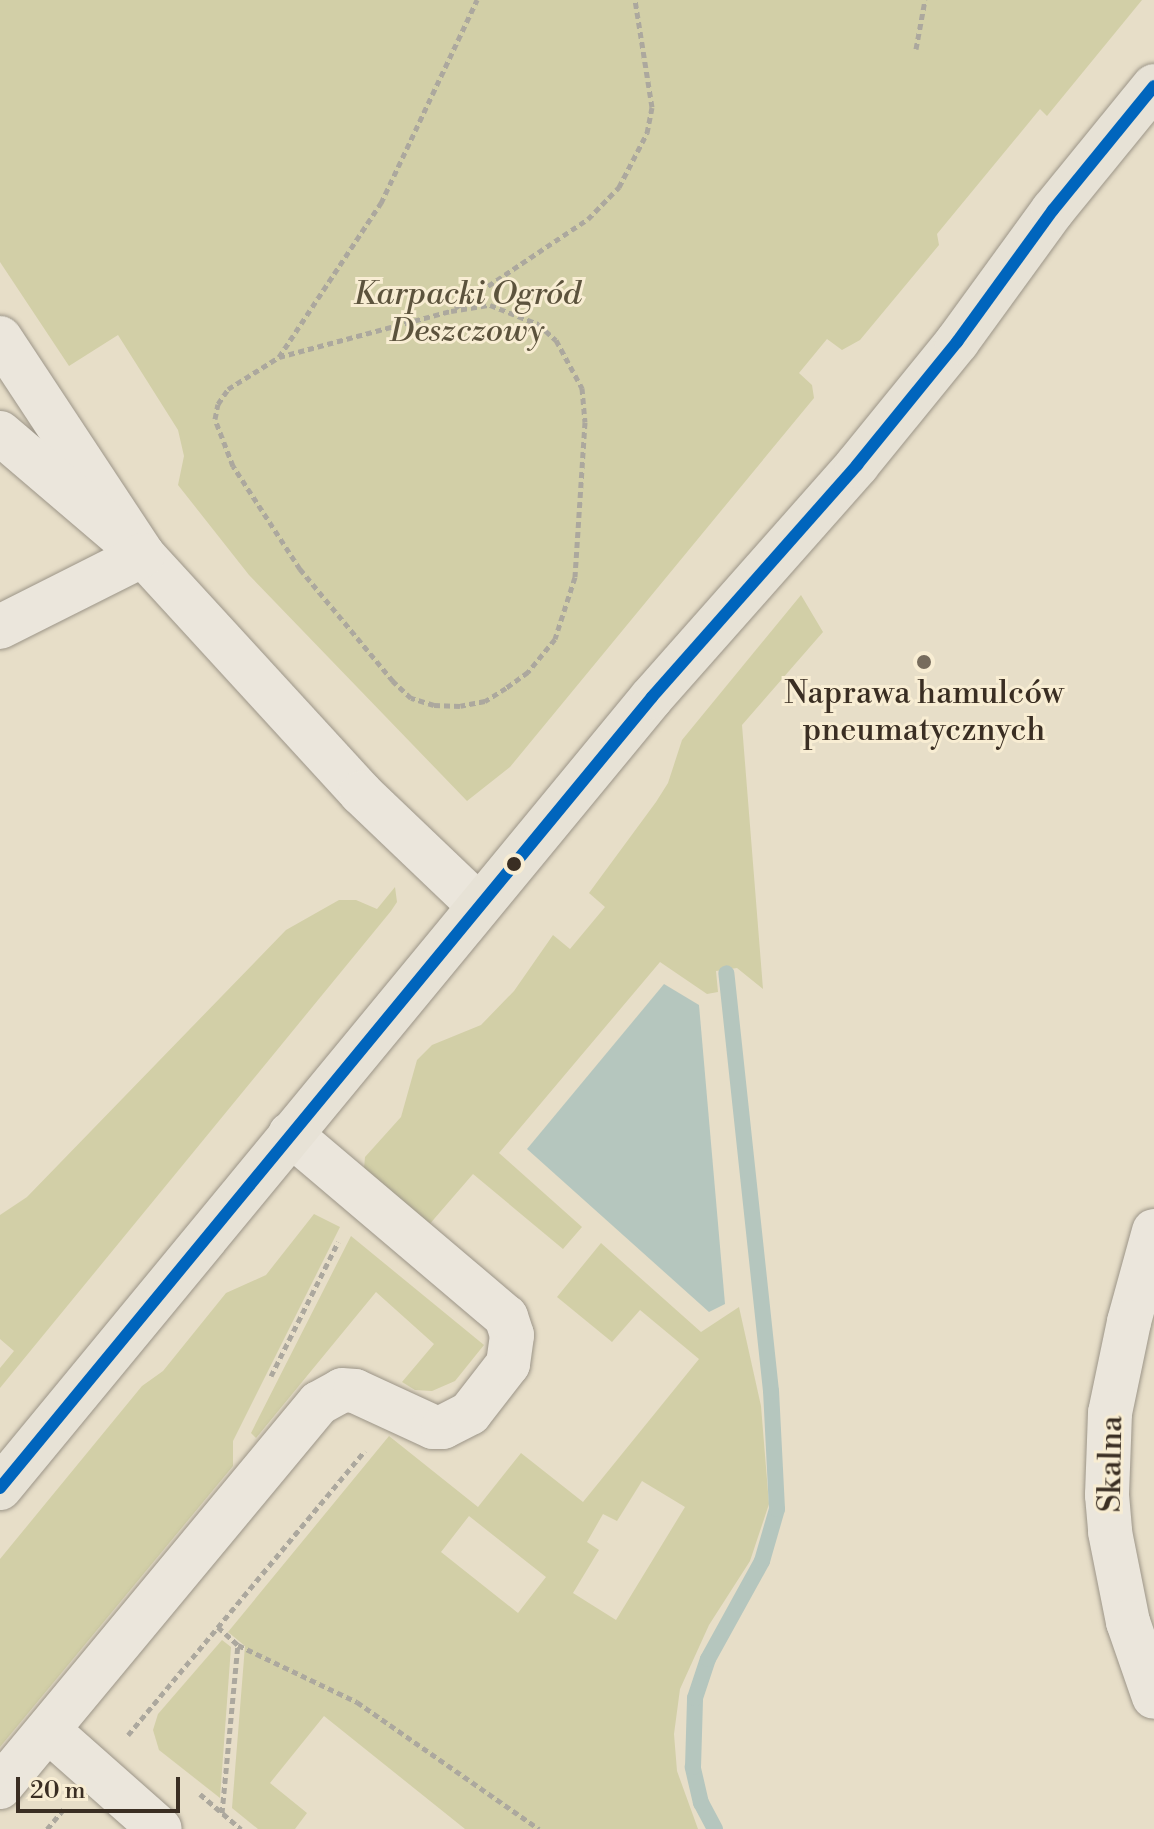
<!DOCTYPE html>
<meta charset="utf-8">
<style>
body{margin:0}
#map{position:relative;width:1154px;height:1829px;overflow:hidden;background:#e7dec8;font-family:"Libre Bodoni",serif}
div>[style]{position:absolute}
.green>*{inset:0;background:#d2cfa7}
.water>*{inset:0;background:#b5c6be}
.stream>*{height:16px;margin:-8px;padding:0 8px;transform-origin:8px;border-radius:8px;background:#b5c6be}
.path>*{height:5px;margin-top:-2.5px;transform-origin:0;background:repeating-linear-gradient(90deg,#aca89e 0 6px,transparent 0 10px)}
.roads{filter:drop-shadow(0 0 2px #9c9588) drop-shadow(0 0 2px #9c9588)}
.minor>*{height:44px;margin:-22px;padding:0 22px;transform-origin:22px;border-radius:22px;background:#ebe6dc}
.major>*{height:44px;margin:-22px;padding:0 22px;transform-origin:22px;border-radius:22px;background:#e7e2d6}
.bus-1>*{height:12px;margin:-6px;padding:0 6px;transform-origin:6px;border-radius:6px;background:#0065bd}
.dots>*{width:22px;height:22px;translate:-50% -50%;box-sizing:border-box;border:4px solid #f8edd3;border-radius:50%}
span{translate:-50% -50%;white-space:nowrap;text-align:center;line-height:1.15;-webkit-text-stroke:6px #f8edd3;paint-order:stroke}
.park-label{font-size:32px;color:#5c533d;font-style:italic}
.poi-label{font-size:32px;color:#3a2e23}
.street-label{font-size:32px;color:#3a2e23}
.scale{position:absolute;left:16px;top:1777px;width:164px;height:36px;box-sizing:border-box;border:4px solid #3a2e23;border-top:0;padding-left:10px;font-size:24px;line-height:28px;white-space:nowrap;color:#3a2e23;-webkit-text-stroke:6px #f8edd3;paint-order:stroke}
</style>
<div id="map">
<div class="green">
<div style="clip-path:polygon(0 0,1142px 0,1047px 116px,1040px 109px,937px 234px,939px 245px,860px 340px,842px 350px,827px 339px,799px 373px,812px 385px,814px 398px,510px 767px,467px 801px,249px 575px,178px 485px,184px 456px,178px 430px,118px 335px,69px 366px,0 262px)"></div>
<div style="clip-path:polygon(801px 595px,823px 632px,742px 725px,763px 989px,737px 968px,716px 971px,718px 992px,707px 994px,660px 962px,499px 1153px,582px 1227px,563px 1249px,473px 1174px,428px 1226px,364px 1169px,365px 1157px,401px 1117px,417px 1060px,432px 1045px,481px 1025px,514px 991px,553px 935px,570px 949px,605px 907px,589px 893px,656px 802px,668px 783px,682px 740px)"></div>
<div style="clip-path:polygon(395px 887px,397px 902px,391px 911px,0 1388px,0 1368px,14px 1351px,0 1339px,0 1215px,27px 1197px,286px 930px,339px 900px,356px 900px,377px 909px)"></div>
<div style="clip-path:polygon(314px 1214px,340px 1227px,233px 1441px,233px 1466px,0 1747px,0 1559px,142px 1386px,163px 1371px,226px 1293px,266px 1275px)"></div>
<div style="clip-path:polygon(351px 1236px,484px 1345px,455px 1381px,432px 1391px,415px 1390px,402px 1382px,434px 1344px,376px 1292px,256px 1438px,251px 1433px)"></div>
<div style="clip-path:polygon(evenodd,601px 1243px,701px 1332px,739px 1307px,761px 1406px,769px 1504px,750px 1561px,709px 1625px,680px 1689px,674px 1734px,677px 1771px,698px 1829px,465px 1829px,324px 1716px,270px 1783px,307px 1813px,295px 1829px,258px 1829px,232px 1808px,245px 1646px,228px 1632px,389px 1436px,478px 1507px,521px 1453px,583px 1502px,699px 1359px,640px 1310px,612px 1342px,557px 1297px,601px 1243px,642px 1481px,685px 1507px,616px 1620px,573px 1593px,599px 1550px,587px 1542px,603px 1514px,617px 1521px,642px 1481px,601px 1243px,469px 1516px,546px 1577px,518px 1613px,441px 1552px,469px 1516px)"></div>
<div style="clip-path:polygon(222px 1640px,231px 1647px,220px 1798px,159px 1750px,153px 1730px,158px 1714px)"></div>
</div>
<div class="water">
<div style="clip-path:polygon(664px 984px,699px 1005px,725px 1304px,709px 1312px,527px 1149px)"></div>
</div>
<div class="stream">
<div style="left:715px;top:1829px;width:30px;rotate:-118deg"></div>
<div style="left:701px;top:1803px;width:37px;rotate:-103deg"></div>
<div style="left:693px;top:1767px;width:69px;rotate:-88.3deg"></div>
<div style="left:695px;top:1698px;width:41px;rotate:-71.6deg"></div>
<div style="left:708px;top:1659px;width:112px;rotate:-61.1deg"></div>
<div style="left:762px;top:1561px;width:54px;rotate:-73.9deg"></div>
<div style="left:777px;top:1509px;width:118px;rotate:-92.9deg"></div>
<div style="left:771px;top:1391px;width:420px;rotate:-96.1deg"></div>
</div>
<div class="path">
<div style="left:916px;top:49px;width:50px;rotate:-79.6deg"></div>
<div style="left:455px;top:308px;width:160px;rotate:-33.8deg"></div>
<div style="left:588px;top:219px;width:45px;rotate:-45.9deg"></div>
<div style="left:619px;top:187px;width:61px;rotate:-62.6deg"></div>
<div style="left:647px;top:133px;width:26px;rotate:-79deg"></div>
<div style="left:652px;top:107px;width:108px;rotate:-99deg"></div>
<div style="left:279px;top:357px;width:178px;rotate:-15deg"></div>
<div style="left:451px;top:311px;width:39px;rotate:-9deg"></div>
<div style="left:490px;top:305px;width:52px;rotate:21.6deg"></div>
<div style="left:538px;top:324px;width:24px;rotate:42deg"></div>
<div style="left:556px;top:340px;width:55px;rotate:61.6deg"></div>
<div style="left:582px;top:388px;width:34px;rotate:85deg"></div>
<div style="left:585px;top:422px;width:155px;rotate:93.7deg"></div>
<div style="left:575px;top:577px;width:65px;rotate:107.9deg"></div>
<div style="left:555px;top:639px;width:43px;rotate:129.3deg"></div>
<div style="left:528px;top:672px;width:27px;rotate:144deg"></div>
<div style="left:506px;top:688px;width:25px;rotate:148deg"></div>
<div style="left:485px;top:701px;width:25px;rotate:169deg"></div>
<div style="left:460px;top:706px;width:26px;rotate:-178deg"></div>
<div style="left:434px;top:705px;width:24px;rotate:-163deg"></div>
<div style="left:411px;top:698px;width:25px;rotate:-137deg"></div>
<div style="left:393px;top:681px;width:146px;rotate:-129.7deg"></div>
<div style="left:300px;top:569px;width:123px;rotate:-123deg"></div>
<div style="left:233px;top:466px;width:50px;rotate:-111deg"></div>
<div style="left:215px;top:419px;width:15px;rotate:-79deg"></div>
<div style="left:218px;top:404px;width:18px;rotate:-56deg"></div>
<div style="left:228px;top:389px;width:60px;rotate:-32.1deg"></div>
<div style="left:279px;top:357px;width:185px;rotate:-56.5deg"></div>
<div style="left:381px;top:203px;width:225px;rotate:-64.7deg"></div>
<div style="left:271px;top:1376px;width:150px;rotate:-63.4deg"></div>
<div style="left:218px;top:1627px;width:27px;rotate:42deg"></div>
<div style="left:238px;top:1645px;width:132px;rotate:25.6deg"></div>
<div style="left:357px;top:1702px;width:222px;rotate:34.9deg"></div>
<div style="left:128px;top:1735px;width:370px;rotate:-50.2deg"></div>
<div style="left:200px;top:1794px;width:54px;rotate:40.5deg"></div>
<div style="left:222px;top:1813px;width:169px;rotate:-84.6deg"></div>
<div style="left:47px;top:1829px;width:26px;rotate:-50deg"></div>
</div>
<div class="roads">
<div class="minor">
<div style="left:0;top:338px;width:260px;rotate:56.6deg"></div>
<div style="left:143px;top:555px;width:323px;rotate:47.5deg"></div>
<div style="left:361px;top:793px;width:162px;rotate:43.7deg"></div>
<div style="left:0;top:433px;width:188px;rotate:40.5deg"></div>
<div style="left:143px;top:555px;width:160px;rotate:153.3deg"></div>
<div style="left:1154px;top:1231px;width:94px;rotate:105.4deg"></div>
<div style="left:1129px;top:1322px;width:93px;rotate:101.8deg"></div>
<div style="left:1110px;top:1413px;width:82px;rotate:92.1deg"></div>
<div style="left:1107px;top:1495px;width:37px;rotate:85deg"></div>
<div style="left:1110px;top:1532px;width:92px;rotate:78.7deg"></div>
<div style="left:1128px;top:1622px;width:79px;rotate:70.9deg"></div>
<div style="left:48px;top:1730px;width:149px;rotate:41.5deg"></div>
<div style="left:0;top:1787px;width:499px;rotate:-50.3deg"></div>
<div style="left:319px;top:1403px;width:26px;rotate:-29deg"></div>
<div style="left:342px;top:1390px;width:13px;rotate:4deg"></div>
<div style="left:355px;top:1391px;width:86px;rotate:24.8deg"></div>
<div style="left:433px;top:1427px;width:10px"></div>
<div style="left:443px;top:1427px;width:30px;rotate:-27deg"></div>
<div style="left:470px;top:1413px;width:62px;rotate:-52.2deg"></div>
<div style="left:508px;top:1364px;width:29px;rotate:-82deg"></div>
<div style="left:512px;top:1335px;width:19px;rotate:-108deg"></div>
<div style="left:506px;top:1317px;width:283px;rotate:-139.7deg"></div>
</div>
<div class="major">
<div style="left:0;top:1488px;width:1025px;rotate:-50.5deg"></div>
<div style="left:652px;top:697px;width:310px;rotate:-48.5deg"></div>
<div style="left:857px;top:465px;width:159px;rotate:-50.9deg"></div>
<div style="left:957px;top:342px;width:163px;rotate:-54deg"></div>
<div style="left:1053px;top:210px;width:160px;rotate:-50.8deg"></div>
</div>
</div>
<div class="bus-1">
<div style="left:0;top:1488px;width:1025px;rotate:-50.5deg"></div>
<div style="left:652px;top:697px;width:310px;rotate:-48.5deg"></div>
<div style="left:857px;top:465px;width:159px;rotate:-50.9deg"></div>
<div style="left:957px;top:342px;width:163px;rotate:-54deg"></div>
<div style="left:1053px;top:210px;width:160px;rotate:-50.8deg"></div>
</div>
<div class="dots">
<div style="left:924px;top:662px;background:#776c5d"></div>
<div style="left:514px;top:864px;background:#3a2e23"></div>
</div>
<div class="park-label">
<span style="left:467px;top:313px">Karpacki Ogród<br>Deszczowy</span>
</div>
<div class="poi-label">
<span style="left:924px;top:712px">Naprawa hamulców<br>pneumatycznych</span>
</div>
<div class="street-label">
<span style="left:1111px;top:1464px;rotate:-89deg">Skalna</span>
</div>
<div class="scale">20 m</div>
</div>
